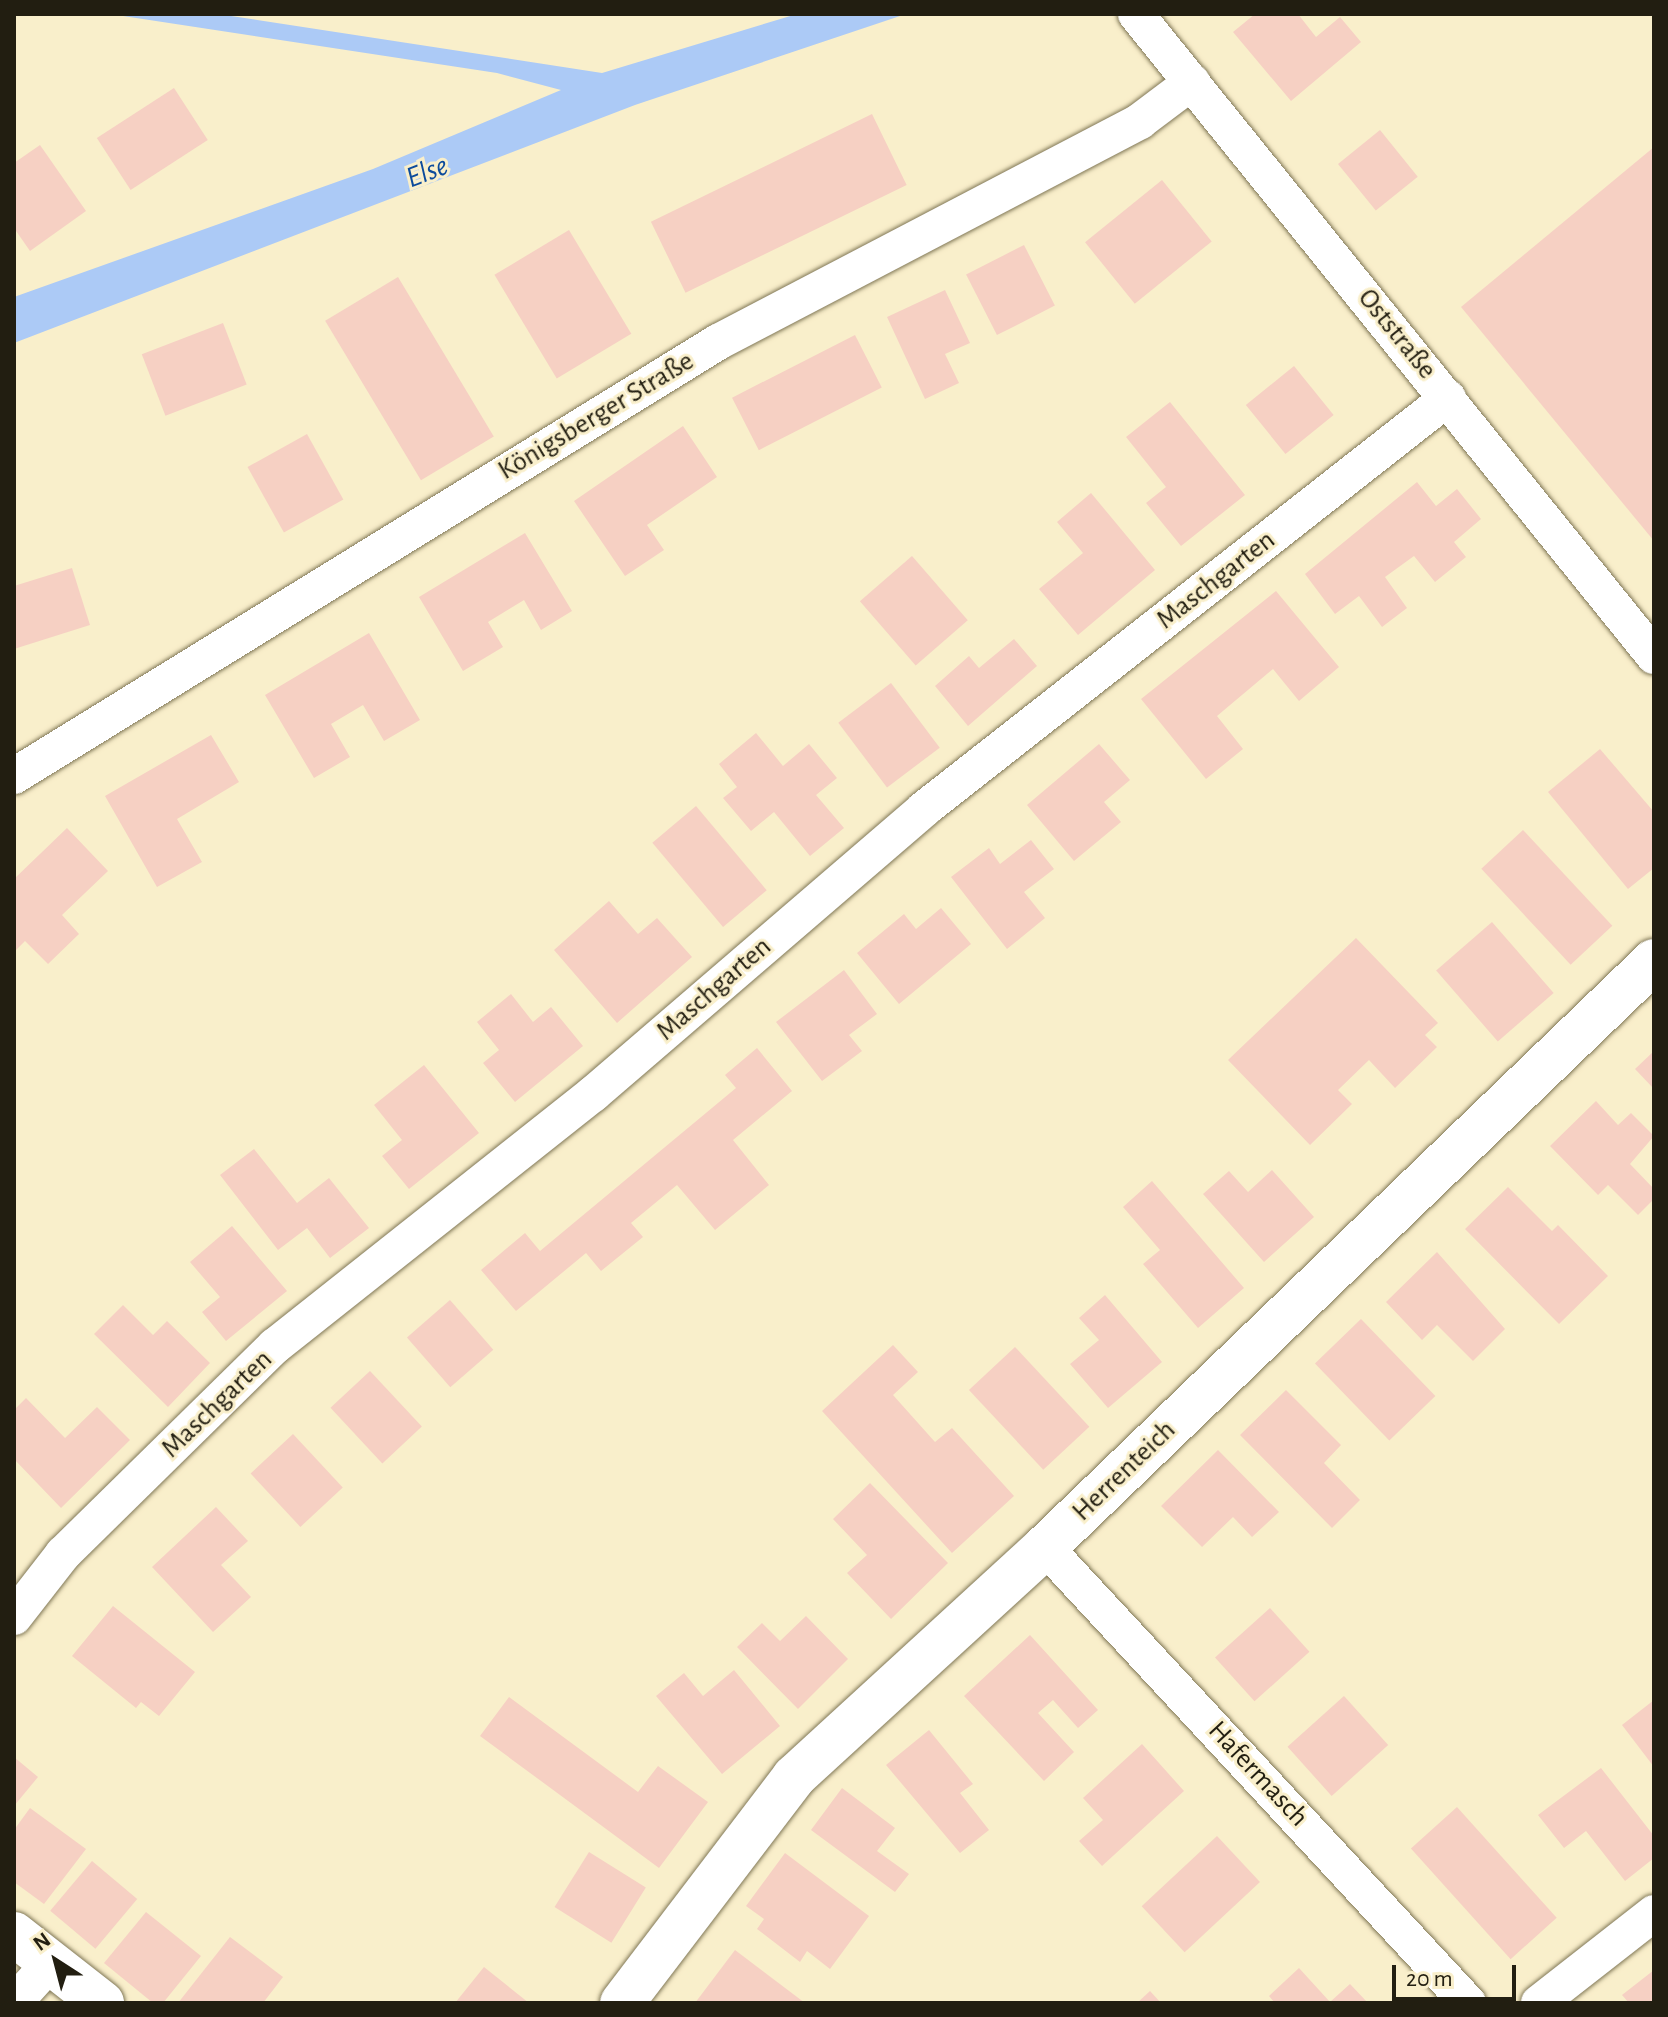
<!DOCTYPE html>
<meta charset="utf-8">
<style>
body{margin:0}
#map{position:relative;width:1668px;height:2017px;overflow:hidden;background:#f9efcb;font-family:"Alegreya Sans",sans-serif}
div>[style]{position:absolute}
.water>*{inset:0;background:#accaf6}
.building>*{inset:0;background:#f6d0c3;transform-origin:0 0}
.roads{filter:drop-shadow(0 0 2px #807756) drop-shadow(0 0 2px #807756)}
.minor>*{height:36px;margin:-18px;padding:0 18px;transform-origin:18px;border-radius:18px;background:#fff}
.tertiary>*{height:44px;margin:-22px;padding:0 22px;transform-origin:22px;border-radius:22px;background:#fff}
span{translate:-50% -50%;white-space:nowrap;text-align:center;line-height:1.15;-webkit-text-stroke:6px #f9efcb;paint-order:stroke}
.street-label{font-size:28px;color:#221e11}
.water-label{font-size:30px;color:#0b4a9c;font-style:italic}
.frame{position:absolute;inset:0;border:16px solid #221e11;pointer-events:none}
.north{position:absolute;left:16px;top:1921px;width:80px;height:80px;-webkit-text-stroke:6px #f9efcb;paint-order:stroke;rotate:324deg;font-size:22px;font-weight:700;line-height:32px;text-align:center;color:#221e11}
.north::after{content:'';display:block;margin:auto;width:28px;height:36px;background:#221e11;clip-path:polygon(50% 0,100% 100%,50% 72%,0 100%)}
.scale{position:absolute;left:1392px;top:1965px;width:124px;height:36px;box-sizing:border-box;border:4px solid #221e11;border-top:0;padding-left:10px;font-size:24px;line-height:28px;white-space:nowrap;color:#221e11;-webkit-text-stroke:6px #f9efcb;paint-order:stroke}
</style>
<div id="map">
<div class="water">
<div style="clip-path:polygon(110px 14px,218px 14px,602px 73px,797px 14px,906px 14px,635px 105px,14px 343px,14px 297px,373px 169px,561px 90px,497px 73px)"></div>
</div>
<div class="building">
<div style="clip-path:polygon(1255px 14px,1298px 14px,1316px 37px,1340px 17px,1361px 42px,1291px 101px,1233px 32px)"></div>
<div style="left:174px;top:88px;width:62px;height:92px;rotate:57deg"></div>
<div style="left:872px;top:114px;width:79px;height:246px;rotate:64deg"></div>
<div style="left:1380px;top:130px;width:60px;height:54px;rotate:51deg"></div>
<div style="clip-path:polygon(40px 145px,86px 211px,30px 251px,14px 228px,14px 163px)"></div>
<div style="clip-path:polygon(1654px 147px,1654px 541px,1461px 307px)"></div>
<div style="left:1162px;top:180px;width:79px;height:99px;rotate:51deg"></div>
<div style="left:569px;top:230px;width:121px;height:87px;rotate:59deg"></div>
<div style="left:1024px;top:245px;width:68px;height:65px;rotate:63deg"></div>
<div style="left:398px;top:277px;width:186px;height:85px;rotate:59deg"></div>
<div style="clip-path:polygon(945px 290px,970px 343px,945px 354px,959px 383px,925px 399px,887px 317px)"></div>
<div style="left:223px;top:323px;width:66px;height:87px;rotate:69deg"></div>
<div style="left:855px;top:335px;width:59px;height:138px;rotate:63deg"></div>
<div style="left:1294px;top:366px;width:63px;height:62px;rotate:51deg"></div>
<div style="clip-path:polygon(1170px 402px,1245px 495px,1181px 546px,1146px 503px,1166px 487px,1126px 437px)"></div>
<div style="clip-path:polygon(683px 426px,717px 477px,647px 525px,664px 550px,625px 576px,574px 501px)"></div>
<div style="left:307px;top:434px;width:75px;height:68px;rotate:61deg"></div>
<div style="clip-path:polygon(1417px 482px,1436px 506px,1457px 489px,1481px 519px,1454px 542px,1466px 557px,1435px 582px,1414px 556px,1385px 577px,1407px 608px,1382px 627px,1359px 596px,1335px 614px,1305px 574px)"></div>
<div style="clip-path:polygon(1091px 493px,1155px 570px,1078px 635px,1039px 589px,1083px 553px,1057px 522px)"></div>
<div style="clip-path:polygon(525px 533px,572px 611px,541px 630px,524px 600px,488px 622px,503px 647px,463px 671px,419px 597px)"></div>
<div style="left:912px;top:556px;width:85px;height:69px;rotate:49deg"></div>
<div style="clip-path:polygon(72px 568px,90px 625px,14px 649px,14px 586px)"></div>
<div style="clip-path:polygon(1276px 591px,1339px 667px,1299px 701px,1273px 669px,1217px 716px,1243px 749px,1206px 779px,1141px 699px)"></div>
<div style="clip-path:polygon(369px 633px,420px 720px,384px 741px,363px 705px,331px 724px,350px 757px,314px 778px,265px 695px)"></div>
<div style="clip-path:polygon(1014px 639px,1037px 666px,968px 726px,935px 686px,969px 656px,979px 668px)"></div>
<div style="left:891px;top:683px;width:81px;height:66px;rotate:53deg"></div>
<div style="clip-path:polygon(756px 733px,783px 766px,809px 744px,837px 778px,816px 795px,844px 828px,810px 856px,774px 812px,751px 831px,723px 798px,737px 787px,719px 764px)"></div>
<div style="clip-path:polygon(211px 735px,239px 782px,177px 819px,202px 862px,157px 887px,105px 796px)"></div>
<div style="clip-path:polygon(1099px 744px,1130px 780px,1104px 802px,1121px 822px,1074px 861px,1027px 805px)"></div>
<div style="clip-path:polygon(1600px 749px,1654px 812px,1654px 868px,1628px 889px,1548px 792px)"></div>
<div style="left:696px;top:806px;width:110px;height:57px;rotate:50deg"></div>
<div style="clip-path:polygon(67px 828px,108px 871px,62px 915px,79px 934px,48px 964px,25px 941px,14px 952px,14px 879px)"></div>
<div style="left:1523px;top:830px;width:131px;height:57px;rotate:47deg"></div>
<div style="clip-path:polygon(1031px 840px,1054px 869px,1024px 892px,1045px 918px,1007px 949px,951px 877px,989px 848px,1000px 864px)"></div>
<div style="clip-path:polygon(609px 901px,638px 934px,657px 918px,692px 957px,617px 1023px,554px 950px)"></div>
<div style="clip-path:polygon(941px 908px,971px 944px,899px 1004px,857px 953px,904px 914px,916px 929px)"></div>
<div style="left:1492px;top:922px;width:94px;height:74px;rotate:49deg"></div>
<div style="clip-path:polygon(1356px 938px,1438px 1023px,1425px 1035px,1437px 1047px,1395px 1088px,1369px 1060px,1338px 1090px,1352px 1104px,1310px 1145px,1228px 1060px)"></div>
<div style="clip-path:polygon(844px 970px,877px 1014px,849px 1035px,862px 1051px,822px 1081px,776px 1022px)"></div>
<div style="clip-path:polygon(511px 994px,533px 1022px,551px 1007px,583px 1046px,515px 1102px,483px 1063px,499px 1050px,477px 1022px)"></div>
<div style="clip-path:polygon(757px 1048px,792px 1091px,733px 1140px,769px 1185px,715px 1230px,677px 1185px,631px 1223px,643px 1237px,601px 1271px,586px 1253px,516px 1311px,481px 1270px,525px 1233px,540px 1251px,736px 1088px,725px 1075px)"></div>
<div style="clip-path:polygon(1654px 1051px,1654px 1089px,1635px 1069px)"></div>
<div style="clip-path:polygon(424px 1065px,479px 1133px,409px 1189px,382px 1156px,402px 1140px,374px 1105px)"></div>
<div style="clip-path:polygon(1596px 1101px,1618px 1125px,1631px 1113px,1654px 1136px,1630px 1164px,1654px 1189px,1654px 1199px,1638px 1215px,1608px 1185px,1598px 1195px,1550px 1146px)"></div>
<div style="clip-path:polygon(254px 1149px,297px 1203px,329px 1178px,369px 1228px,330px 1258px,307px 1228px,278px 1250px,220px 1175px)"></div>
<div style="clip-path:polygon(1272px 1170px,1314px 1217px,1264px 1262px,1203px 1194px,1229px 1171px,1248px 1192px)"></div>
<div style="clip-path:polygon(1152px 1181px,1244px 1288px,1198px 1328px,1143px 1264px,1160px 1250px,1123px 1207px)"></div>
<div style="clip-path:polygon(1508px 1187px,1552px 1231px,1558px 1225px,1608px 1276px,1559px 1324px,1465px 1229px)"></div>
<div style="clip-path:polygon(232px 1226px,287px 1291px,226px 1341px,202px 1312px,220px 1297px,190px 1262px)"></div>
<div style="clip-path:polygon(1437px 1252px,1505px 1329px,1473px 1361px,1437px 1325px,1422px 1340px,1386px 1302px)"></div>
<div style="clip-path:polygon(1105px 1295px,1162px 1362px,1108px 1408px,1070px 1364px,1099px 1340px,1079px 1318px)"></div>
<div style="left:450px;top:1300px;width:66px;height:57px;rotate:49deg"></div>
<div style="clip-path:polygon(123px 1305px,153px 1335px,167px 1321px,210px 1363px,168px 1407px,94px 1334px)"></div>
<div style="left:1361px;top:1319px;width:107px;height:64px;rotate:46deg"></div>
<div style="clip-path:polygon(893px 1345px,918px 1372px,893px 1395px,935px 1442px,952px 1428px,1014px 1496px,952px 1553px,822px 1411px)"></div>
<div style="left:1015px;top:1347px;width:109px;height:63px;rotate:47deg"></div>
<div style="left:370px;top:1371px;width:76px;height:54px;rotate:47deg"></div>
<div style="clip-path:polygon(1286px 1390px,1341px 1445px,1324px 1463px,1360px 1500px,1332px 1528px,1240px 1435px)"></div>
<div style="clip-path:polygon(26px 1398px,65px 1438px,97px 1407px,130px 1440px,61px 1508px,14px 1459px,14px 1410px)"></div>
<div style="left:293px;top:1434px;width:73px;height:58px;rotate:47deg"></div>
<div style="clip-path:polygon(1218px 1450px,1279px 1512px,1252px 1537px,1233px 1517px,1202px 1547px,1161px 1506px)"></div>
<div style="clip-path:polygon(870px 1483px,948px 1563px,891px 1619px,847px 1573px,867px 1555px,833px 1519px)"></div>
<div style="clip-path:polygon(216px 1507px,248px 1541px,221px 1565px,251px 1597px,213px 1632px,152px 1567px)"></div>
<div style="clip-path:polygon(113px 1606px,195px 1672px,159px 1716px,141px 1702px,136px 1708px,72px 1656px)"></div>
<div style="left:1270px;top:1608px;width:59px;height:74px;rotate:48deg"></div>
<div style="clip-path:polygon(806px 1616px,848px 1659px,798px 1709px,737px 1647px,762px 1623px,780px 1641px)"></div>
<div style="clip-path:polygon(1030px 1635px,1098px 1710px,1078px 1728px,1053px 1700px,1038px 1713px,1074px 1752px,1044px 1781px,964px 1696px)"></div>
<div style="clip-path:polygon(734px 1670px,780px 1726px,722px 1774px,656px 1696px,684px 1673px,703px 1696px)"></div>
<div style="left:1344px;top:1696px;width:66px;height:76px;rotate:48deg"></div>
<div style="clip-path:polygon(509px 1697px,638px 1792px,658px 1766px,708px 1802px,659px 1868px,480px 1736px)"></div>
<div style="clip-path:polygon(1654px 1700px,1654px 1767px,1622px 1725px)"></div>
<div style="clip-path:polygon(929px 1730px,973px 1784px,960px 1793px,989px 1830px,960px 1853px,886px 1765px)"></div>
<div style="clip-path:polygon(1142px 1744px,1184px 1791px,1102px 1866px,1079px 1841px,1103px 1820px,1083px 1798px)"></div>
<div style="clip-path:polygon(14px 1757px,38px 1777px,14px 1806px)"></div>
<div style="clip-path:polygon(1601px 1768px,1654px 1836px,1654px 1858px,1625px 1881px,1586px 1831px,1564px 1848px,1538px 1815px)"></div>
<div style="clip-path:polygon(842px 1788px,895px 1828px,877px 1851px,909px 1874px,895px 1892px,811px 1830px)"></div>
<div style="left:1457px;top:1807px;width:149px;height:62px;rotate:48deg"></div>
<div style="clip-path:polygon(30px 1808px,86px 1849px,44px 1904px,14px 1882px,14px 1830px)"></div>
<div style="left:1217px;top:1836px;width:63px;height:103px;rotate:47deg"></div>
<div style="left:589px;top:1852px;width:67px;height:65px;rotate:32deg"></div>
<div style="clip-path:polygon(785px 1853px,869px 1916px,830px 1969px,807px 1951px,800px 1962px,757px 1929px,764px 1919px,746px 1906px)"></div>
<div style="left:92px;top:1861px;width:59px;height:65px;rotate:40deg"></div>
<div style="clip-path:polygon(146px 1912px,201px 1956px,163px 2003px,153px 2003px,104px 1963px)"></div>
<div style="clip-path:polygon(230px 1937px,283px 1977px,263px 2003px,178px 2003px)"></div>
<div style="clip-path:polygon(735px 1950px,805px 2003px,695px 2003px)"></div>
<div style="clip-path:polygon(484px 1967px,529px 2003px,455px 2003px)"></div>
<div style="clip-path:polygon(1299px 1968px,1330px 2002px,1350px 1984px,1368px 2003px,1275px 2003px,1269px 1996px)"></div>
<div style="clip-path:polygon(1654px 1970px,1654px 2003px,1629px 2003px,1622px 1995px)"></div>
<div style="clip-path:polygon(1150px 1991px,1161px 2003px,1137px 2003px)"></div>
</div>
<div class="roads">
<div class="minor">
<div style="left:1136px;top:14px;width:825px;rotate:51.1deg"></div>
<div style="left:14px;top:776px;width:827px;rotate:-31.65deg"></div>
<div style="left:718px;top:342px;width:476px;rotate:-27.6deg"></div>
<div style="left:1140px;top:121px;width:65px;rotate:-36.9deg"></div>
<div style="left:1045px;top:1547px;width:622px;rotate:47.15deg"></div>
<div style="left:14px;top:1617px;width:80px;rotate:-52.1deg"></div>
<div style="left:63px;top:1554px;width:297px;rotate:-44.5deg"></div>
<div style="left:275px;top:1346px;width:406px;rotate:-38.4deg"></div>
<div style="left:593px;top:1094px;width:437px;rotate:-40.7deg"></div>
<div style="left:924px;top:809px;width:666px;rotate:-38.11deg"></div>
<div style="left:14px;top:2003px;width:54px;rotate:-48deg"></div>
<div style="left:1539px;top:2003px;width:146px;rotate:-38deg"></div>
</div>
<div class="tertiary">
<div style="left:14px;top:1934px;width:112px;rotate:38.1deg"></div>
<div style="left:622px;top:2003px;width:284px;rotate:-52.7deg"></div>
<div style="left:794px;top:1777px;width:340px;rotate:-42.5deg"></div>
<div style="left:1045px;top:1547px;width:845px;rotate:-43.9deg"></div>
</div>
</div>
<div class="street-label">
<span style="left:1397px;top:334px;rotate:51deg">Oststraße</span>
<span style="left:596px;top:416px;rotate:-31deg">Königsberger Straße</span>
<span style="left:1216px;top:580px;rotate:-38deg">Maschgarten</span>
<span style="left:714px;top:989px;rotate:-41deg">Maschgarten</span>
<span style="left:217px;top:1404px;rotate:-44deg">Maschgarten</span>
<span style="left:1124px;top:1471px;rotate:-44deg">Herrenteich</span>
<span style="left:1258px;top:1774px;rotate:47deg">Hafermasch</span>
</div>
<div class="water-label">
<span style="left:427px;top:172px;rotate:-21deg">Else</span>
</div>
<div class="frame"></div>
<div class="north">N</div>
<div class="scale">20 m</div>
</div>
